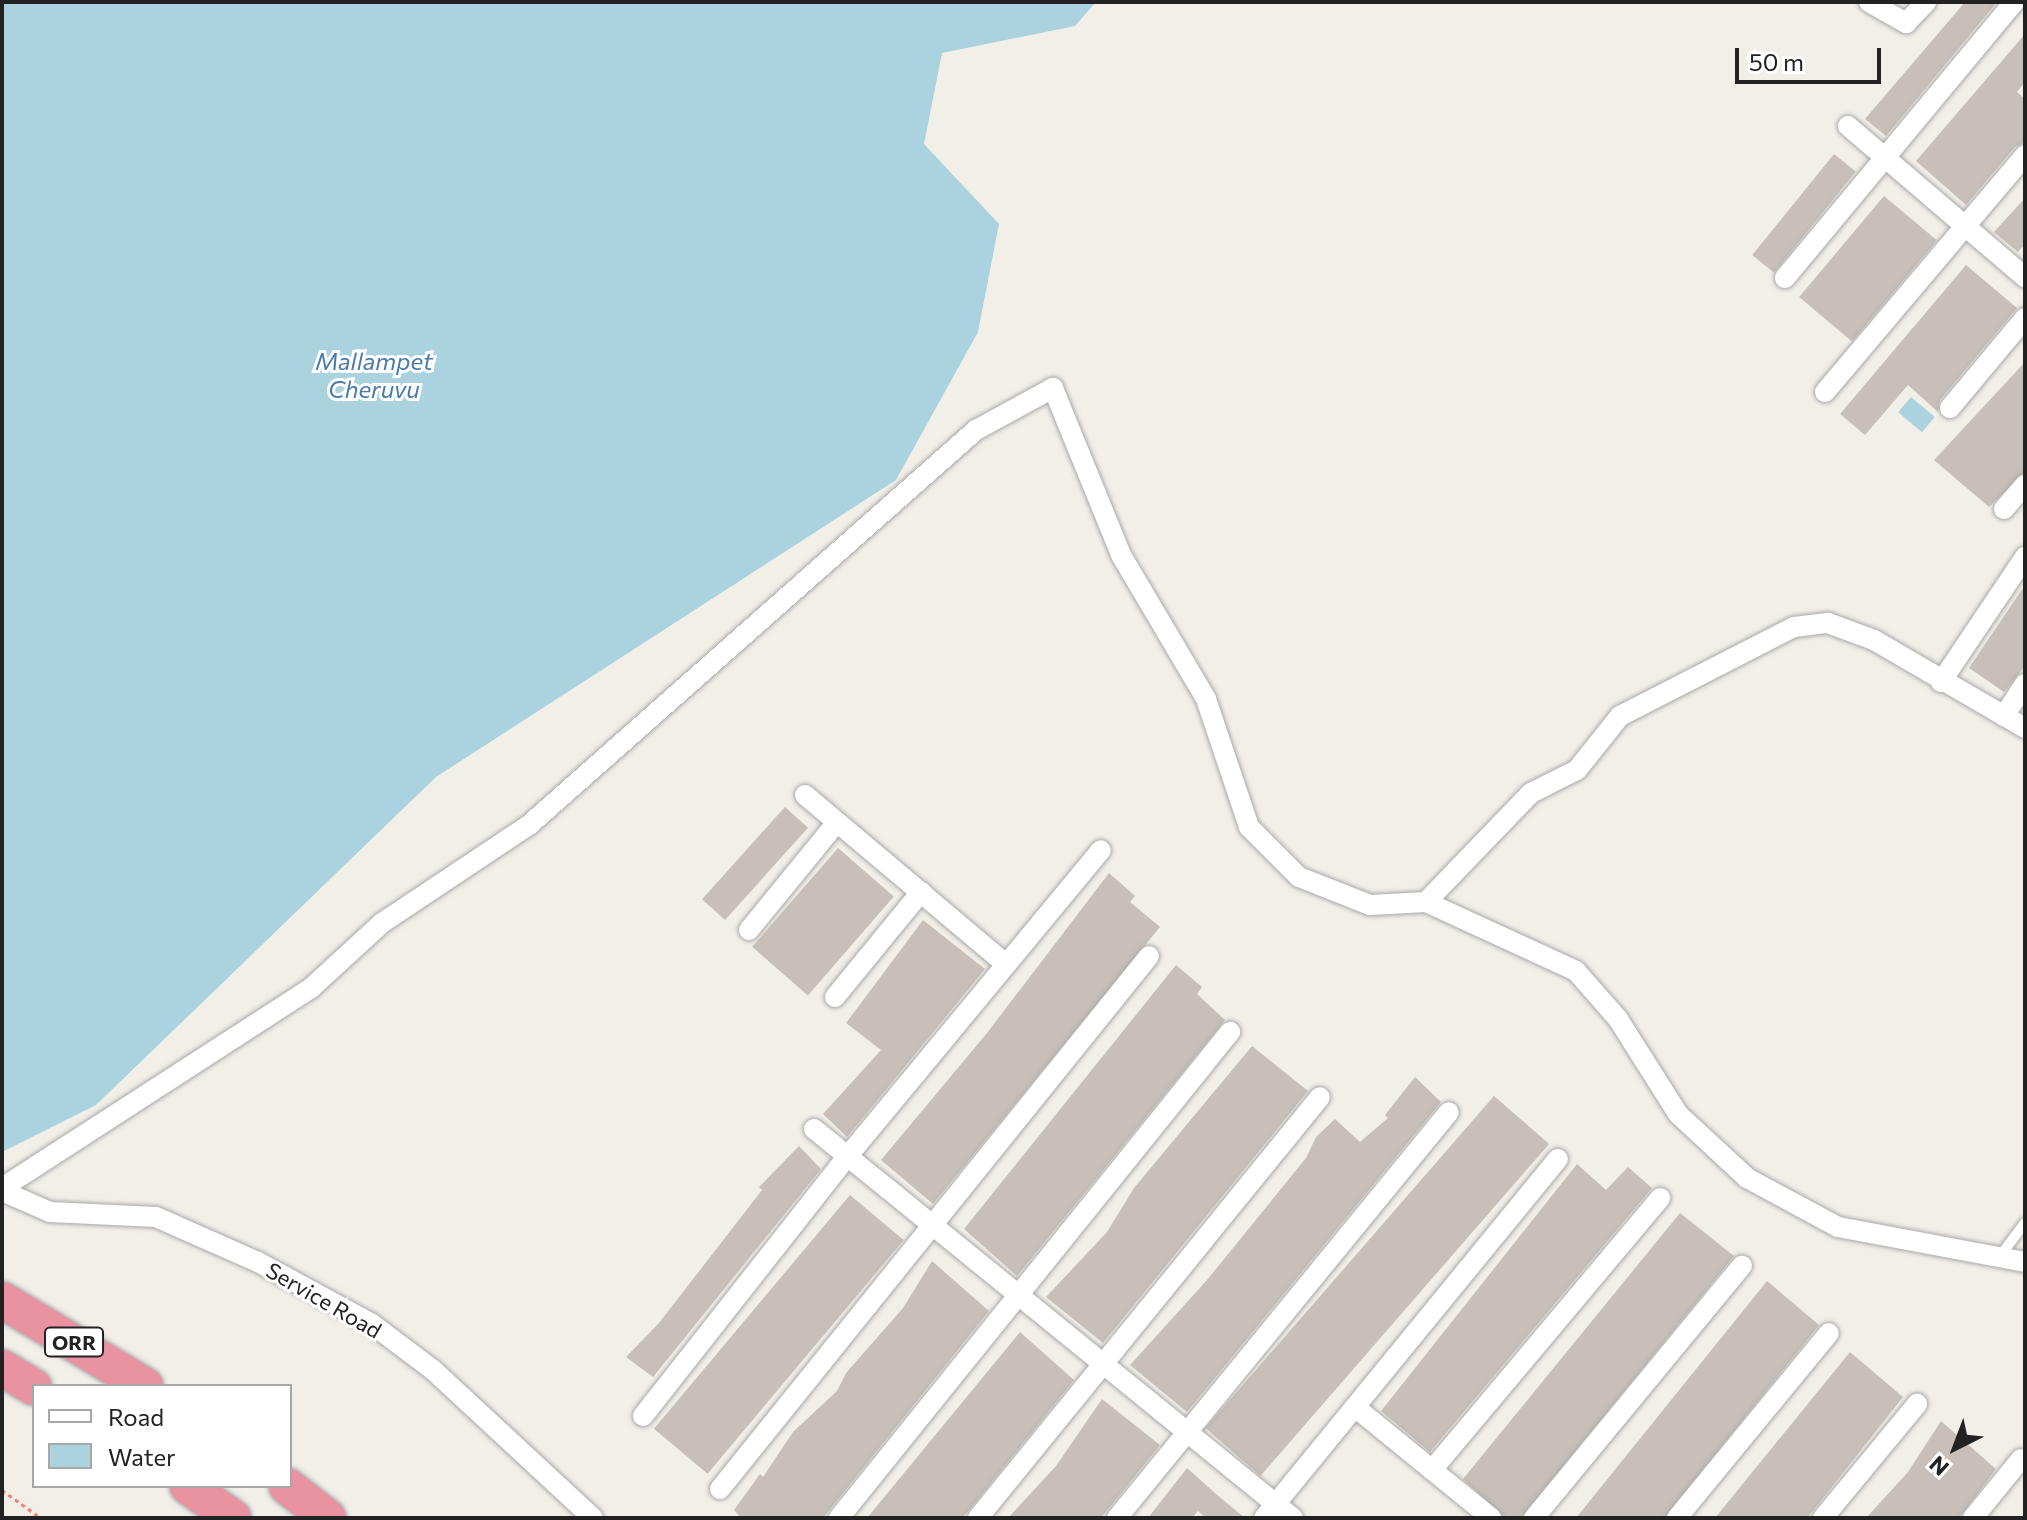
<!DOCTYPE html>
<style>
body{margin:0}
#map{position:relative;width:2027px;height:1520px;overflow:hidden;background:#f2efe9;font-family:Commissioner,sans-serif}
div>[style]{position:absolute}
.water>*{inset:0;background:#aad3df;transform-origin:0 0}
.building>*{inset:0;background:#c7bfb8;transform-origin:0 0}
.path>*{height:3px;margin-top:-1.5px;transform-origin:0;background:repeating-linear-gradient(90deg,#fa8072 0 4px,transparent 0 8px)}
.roads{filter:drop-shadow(0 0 2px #a9a9a9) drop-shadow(0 0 2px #a9a9a9)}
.lane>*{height:10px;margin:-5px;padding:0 5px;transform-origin:5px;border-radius:5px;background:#fff}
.street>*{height:20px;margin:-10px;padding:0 10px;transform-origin:10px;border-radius:10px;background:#fff}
.highway>*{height:36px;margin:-18px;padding:0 18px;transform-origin:18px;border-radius:18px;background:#e892a2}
span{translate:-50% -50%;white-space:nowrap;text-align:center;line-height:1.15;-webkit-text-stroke:6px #fff;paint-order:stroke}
.shield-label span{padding:2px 6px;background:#fff;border:2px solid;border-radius:6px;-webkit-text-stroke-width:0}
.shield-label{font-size:20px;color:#222;font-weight:700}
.street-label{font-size:22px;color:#222}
.water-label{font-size:24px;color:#4a7aab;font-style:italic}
.frame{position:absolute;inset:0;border:4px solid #222;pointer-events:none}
.legend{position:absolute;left:32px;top:1384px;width:260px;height:104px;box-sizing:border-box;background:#fff;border:2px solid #a7a7a7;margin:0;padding:10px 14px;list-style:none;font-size:24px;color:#222}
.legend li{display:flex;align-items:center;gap:16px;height:40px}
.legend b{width:40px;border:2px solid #a7a7a7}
.north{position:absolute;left:1915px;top:1408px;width:80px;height:80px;-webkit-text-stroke:6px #fff;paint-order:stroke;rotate:222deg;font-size:22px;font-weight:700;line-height:32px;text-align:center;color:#222}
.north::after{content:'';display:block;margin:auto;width:28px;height:36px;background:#222;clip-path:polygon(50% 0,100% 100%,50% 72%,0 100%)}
.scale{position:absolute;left:1735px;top:48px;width:146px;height:36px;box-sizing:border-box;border:4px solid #222;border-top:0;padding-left:10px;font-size:24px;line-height:28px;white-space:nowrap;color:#222;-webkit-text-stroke:6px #fff;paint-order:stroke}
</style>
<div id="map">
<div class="water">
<div style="clip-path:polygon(2px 2px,1096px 2px,1075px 26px,942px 53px,924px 144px,999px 224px,978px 332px,896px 480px,436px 777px,96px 1105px,2px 1152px)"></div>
<div style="left:1911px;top:397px;width:31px;height:20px;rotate:40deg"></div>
</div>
<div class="building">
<div style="clip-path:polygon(1965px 2px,1997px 2px,1886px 136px,1865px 119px)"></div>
<div style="clip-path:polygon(2025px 34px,2025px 82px,2017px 92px,2025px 99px,2025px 142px,2015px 147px,1966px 205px,1916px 161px)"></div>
<div style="left:1834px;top:154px;width:28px;height:130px;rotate:39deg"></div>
<div style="left:1884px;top:196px;width:69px;height:132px;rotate:40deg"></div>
<div style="clip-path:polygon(2025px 198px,2025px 244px,2018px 252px,1994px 232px)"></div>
<div style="clip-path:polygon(1966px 265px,2017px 308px,1940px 400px,1938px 412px,1908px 385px,1865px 435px,1840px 414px)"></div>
<div style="clip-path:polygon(2025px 362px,2025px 472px,1989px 507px,1934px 460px)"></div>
<div style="clip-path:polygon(2025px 585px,2025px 666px,2004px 692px,1969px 668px)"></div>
<div style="left:785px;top:807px;width:31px;height:124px;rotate:42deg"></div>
<div style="left:838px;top:848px;width:74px;height:131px;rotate:41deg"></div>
<div style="clip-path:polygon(1109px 873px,1135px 896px,1130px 902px,1160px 927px,933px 1204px,881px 1160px,987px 1033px)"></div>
<div style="clip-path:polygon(923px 920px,985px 969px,847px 1137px,823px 1114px,881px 1050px,846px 1023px)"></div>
<div style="clip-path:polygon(1176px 965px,1202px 987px,1197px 994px,1225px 1020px,1017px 1276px,964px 1229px)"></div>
<div style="clip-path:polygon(1252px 1046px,1308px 1091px,1103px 1343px,1046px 1297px,1107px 1232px,1134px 1188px)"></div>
<div style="clip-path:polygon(1415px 1077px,1441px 1102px,1187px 1412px,1130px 1365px,1207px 1280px,1306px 1158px,1316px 1137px,1335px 1119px,1360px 1142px,1388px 1118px,1385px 1115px)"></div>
<div style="left:1494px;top:1096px;width:73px;height:440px;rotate:41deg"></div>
<div style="clip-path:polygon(799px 1146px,821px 1169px,653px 1377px,626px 1357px,659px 1323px,762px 1190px,759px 1187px)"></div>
<div style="clip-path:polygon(1577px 1164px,1606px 1190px,1628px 1167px,1652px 1188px,1430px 1452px,1381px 1411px)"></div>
<div style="left:850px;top:1195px;width:70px;height:305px;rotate:40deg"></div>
<div style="clip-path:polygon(1680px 1213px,1734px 1256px,1521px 1518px,1505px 1518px,1463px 1479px)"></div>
<div style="clip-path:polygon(932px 1261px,989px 1311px,823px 1518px,741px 1518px,734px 1510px,760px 1474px,763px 1477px,793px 1432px,837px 1391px,846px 1373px,903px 1308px)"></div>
<div style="clip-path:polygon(1767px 1281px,1819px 1325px,1664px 1518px,1576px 1518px)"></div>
<div style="clip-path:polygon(1020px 1332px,1074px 1380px,966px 1514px,962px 1518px,867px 1518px)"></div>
<div style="clip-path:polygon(1850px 1352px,1903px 1397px,1812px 1512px,1807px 1518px,1715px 1518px)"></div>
<div style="clip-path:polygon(1102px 1399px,1160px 1445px,1101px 1518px,1008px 1518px,1056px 1466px)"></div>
<div style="clip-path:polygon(1941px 1421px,1996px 1469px,1960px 1517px,1866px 1518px,1908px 1472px)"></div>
<div style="clip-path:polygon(1187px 1468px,1216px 1494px,1245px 1518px,1206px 1518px,1198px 1511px,1192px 1518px,1148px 1518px)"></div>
</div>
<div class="path">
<div style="left:2px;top:1490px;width:48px;rotate:35.7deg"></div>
</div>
<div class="roads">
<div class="lane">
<div style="left:2000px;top:1256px;width:41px;rotate:-52.9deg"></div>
</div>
<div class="street">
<div style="left:1869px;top:2px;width:43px;rotate:29.6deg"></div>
<div style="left:1906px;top:23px;width:29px;rotate:-46deg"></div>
<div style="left:1848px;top:126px;width:233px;rotate:40.5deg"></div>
<div style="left:1785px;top:278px;width:359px;rotate:-50.3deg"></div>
<div style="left:1825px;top:392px;width:310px;rotate:-49.8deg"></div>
<div style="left:1950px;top:408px;width:117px;rotate:-50.2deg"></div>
<div style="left:2004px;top:509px;width:32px;rotate:-49deg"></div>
<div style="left:1941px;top:682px;width:151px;rotate:-56.1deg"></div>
<div style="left:2004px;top:716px;width:38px;rotate:-57deg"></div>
<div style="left:805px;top:795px;width:263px;rotate:40.1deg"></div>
<div style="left:1426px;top:902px;width:151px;rotate:-46.1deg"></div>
<div style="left:1531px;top:793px;width:51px;rotate:-26.6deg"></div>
<div style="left:1577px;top:770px;width:69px;rotate:-51.5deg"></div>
<div style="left:1620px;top:716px;width:195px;rotate:-27.1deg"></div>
<div style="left:1794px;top:627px;width:34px;rotate:-7deg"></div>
<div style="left:1828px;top:623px;width:49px;rotate:20.3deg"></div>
<div style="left:1874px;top:640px;width:175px;rotate:30.2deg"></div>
<div style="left:749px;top:930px;width:139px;rotate:-50.8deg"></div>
<div style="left:835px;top:997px;width:136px;rotate:-50.7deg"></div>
<div style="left:814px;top:1129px;width:617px;rotate:39.08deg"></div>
<div style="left:2px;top:1188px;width:368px;rotate:-32.9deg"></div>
<div style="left:311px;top:988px;width:96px;rotate:-42.5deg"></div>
<div style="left:382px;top:923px;width:177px;rotate:-33.7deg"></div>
<div style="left:529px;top:825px;width:597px;rotate:-41.47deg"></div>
<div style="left:976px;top:430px;width:88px;rotate:-28.6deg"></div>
<div style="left:1053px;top:388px;width:180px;rotate:67.8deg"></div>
<div style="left:1121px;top:555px;width:167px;rotate:59.4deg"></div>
<div style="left:1206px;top:699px;width:135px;rotate:71.4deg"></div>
<div style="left:1249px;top:827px;width:71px;rotate:45deg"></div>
<div style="left:1299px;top:877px;width:76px;rotate:21.5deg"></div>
<div style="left:1370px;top:905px;width:56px;rotate:-3.1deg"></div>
<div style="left:1426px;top:902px;width:165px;rotate:24.7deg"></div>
<div style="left:1576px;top:971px;width:64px;rotate:48.8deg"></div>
<div style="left:1618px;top:1019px;width:112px;rotate:57.7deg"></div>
<div style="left:1678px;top:1114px;width:94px;rotate:42.8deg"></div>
<div style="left:1747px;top:1178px;width:103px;rotate:28.3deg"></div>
<div style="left:1838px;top:1227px;width:190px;rotate:10.6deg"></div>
<div style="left:2px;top:1191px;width:52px;rotate:23.6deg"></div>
<div style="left:50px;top:1212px;width:106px;rotate:2.7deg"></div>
<div style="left:156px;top:1217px;width:111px;rotate:23.8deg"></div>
<div style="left:258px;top:1262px;width:130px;rotate:28.5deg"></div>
<div style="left:372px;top:1324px;width:76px;rotate:37deg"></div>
<div style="left:433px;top:1370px;width:218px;rotate:42.8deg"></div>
<div style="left:1355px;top:1407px;width:176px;rotate:39.2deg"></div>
<div style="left:643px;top:1416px;width:330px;rotate:-51.8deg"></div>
<div style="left:847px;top:1157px;width:398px;rotate:-50.4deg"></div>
<div style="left:1432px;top:1470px;width:355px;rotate:-50deg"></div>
<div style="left:720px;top:1489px;width:684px;rotate:-51.17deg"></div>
<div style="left:839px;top:1518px;width:624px;rotate:-51.18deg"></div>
<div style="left:978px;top:1518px;width:542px;rotate:-50.91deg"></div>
<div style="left:1117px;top:1518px;width:524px;rotate:-50.73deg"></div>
<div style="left:1264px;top:1518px;width:464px;rotate:-50.7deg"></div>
<div style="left:1534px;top:1518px;width:327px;rotate:-50.5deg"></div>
<div style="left:1677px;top:1518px;width:239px;rotate:-50.6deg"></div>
<div style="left:1823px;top:1518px;width:148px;rotate:-50.5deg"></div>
<div style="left:1973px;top:1518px;width:76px;rotate:-50.9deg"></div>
</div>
<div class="highway">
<div style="left:2px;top:1300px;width:167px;rotate:31deg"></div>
<div style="left:2px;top:1368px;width:37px;rotate:31deg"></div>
<div style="left:188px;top:1486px;width:55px;rotate:35.4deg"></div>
<div style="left:287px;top:1486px;width:52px;rotate:38deg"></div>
</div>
</div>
<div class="shield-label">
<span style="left:74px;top:1342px">ORR</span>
</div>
<div class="street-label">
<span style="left:324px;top:1300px;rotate:30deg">Service Road</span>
</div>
<div class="water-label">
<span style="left:374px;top:375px">Mallampet<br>Cheruvu</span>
</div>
<div class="frame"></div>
<ul class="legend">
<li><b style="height:10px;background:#fff"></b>Road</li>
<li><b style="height:22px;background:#aad3df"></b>Water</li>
</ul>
<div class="north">N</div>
<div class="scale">50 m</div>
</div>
